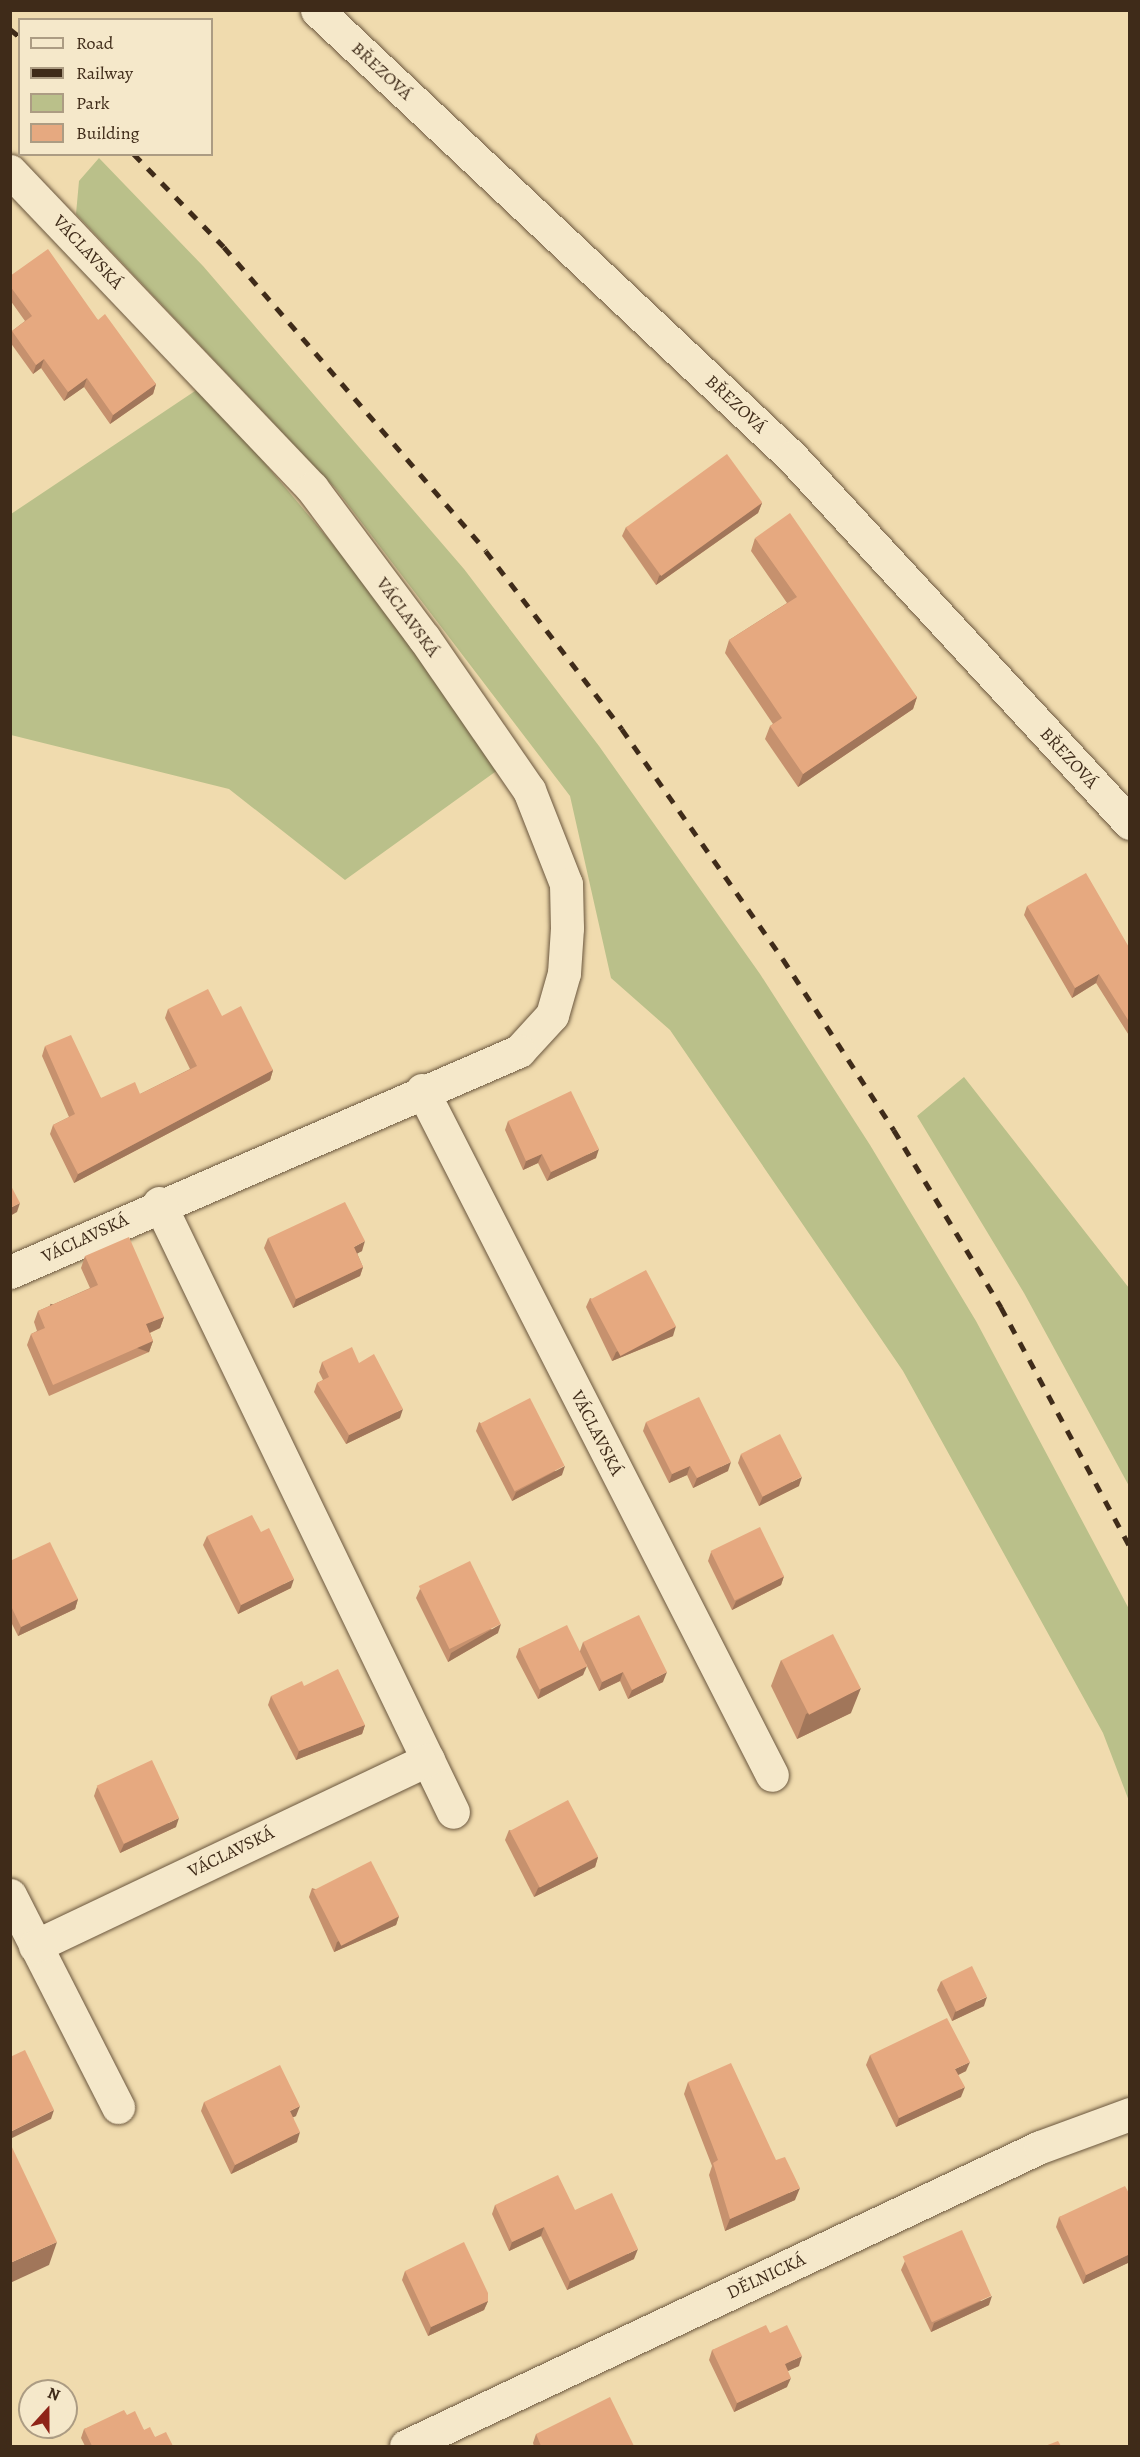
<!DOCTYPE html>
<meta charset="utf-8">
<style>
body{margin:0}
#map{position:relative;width:1140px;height:2457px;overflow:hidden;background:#f0dbae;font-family:Alegreya,serif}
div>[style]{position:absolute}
.green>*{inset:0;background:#bac08a}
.roads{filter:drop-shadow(0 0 2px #6b573e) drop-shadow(0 0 2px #6b573e)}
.minor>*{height:33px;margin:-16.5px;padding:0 16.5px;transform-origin:16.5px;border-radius:16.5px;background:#f5e8ca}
.rail>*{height:4.5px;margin-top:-2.25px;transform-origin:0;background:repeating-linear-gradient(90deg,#3f2b19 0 10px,transparent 0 20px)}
.wall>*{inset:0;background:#c6916e}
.shaded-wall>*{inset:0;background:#a1765a;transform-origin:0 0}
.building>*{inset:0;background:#e6a980;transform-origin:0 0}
span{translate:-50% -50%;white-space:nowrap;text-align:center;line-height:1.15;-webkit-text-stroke:4.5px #f5e8ca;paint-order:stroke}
.street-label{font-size:18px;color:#3f2b19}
.frame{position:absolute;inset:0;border:12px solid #3f2b19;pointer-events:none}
.legend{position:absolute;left:18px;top:18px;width:195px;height:138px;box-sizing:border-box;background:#f5e8ca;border:2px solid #ac9c83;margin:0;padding:8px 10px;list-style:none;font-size:18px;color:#3f2b19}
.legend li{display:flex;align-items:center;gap:12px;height:30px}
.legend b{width:30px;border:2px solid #ac9c83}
.north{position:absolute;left:18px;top:2379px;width:60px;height:60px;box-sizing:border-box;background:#f5e8ca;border:2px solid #ac9c83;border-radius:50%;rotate:21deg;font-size:16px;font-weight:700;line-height:24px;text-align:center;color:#3f2b19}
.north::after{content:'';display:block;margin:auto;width:21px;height:27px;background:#8f2418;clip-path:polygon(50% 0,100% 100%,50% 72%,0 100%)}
</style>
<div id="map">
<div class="green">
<div style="clip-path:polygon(99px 158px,203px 266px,464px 569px,599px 746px,760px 974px,870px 1145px,976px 1321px,1129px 1609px,1129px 1801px,1103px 1733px,903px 1371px,670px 1030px,611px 978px,570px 796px,336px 489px,76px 214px,79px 181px)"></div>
<div style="clip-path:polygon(201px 387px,513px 759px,345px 880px,229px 789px,11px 735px,11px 514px)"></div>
<div style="clip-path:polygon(964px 1077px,1129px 1288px,1129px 1486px,1024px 1293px,917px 1116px)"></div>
</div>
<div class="roads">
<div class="minor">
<div style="left:317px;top:10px;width:652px;rotate:43.26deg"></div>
<div style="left:792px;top:457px;width:498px;rotate:47.3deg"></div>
<div style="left:10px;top:171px;width:438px;rotate:46.4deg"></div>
<div style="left:312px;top:488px;width:187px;rotate:53.3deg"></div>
<div style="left:424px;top:638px;width:185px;rotate:55.4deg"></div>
<div style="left:529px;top:790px;width:101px;rotate:68.5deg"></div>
<div style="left:566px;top:884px;width:44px;rotate:88.7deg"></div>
<div style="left:567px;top:928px;width:45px;rotate:93.8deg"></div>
<div style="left:564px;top:973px;width:44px;rotate:105.9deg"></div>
<div style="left:552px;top:1015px;width:49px;rotate:132.5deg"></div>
<div style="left:519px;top:1051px;width:555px;rotate:156.53deg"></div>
<div style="left:422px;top:1090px;width:769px;rotate:62.94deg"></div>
<div style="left:159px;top:1203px;width:676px;rotate:64.23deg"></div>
<div style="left:10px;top:1895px;width:238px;rotate:63deg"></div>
<div style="left:35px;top:1946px;width:435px;rotate:-25.4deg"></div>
<div style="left:406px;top:2446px;width:701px;rotate:-25.25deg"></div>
<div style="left:1040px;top:2147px;width:96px;rotate:-20.1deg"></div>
</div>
</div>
<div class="rail">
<div style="left:10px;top:29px;width:13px;rotate:39deg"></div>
<div style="left:134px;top:154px;width:129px;rotate:45.9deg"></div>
<div style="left:224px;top:247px;width:401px;rotate:49.2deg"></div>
<div style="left:486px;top:551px;width:224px;rotate:52.6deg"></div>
<div style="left:622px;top:729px;width:281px;rotate:55deg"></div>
<div style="left:783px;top:959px;width:204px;rotate:57deg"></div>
<div style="left:894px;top:1130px;width:207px;rotate:58.8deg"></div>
<div style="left:1001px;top:1307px;width:272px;rotate:61.7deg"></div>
</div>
<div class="wall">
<div style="clip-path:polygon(10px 276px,98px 320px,156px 384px,153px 394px,110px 424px,84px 387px,64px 401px,41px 368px,33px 374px,10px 342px,10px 335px,12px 331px,25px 321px,10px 300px)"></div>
<div style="clip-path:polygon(762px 503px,758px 513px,656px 585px,622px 536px,626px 527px)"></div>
<div style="clip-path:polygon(755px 538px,917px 697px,913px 709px,798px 787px,765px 739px,770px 726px,773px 724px,725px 653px,729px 640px,787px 603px,751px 551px)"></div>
<div style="clip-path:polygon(1027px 906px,1130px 949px,1130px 1037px,1096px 983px,1072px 998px,1024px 915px)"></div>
<div style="clip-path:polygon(168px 1009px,222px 1016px,273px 1070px,270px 1080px,74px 1183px,50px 1134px,53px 1125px,69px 1117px,42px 1056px,45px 1046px,101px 1098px,140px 1094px,190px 1069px,165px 1018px)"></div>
<div style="clip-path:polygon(508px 1121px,596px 1158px,547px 1181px,538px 1163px,523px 1170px,505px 1130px)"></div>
<div style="clip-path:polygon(268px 1238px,362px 1251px,357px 1253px,363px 1267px,360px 1276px,293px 1308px,264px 1248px)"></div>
<div style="clip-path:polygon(85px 1256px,164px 1317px,160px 1328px,150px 1333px,153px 1341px,149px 1352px,49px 1396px,27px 1345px,31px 1334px,37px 1331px,34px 1322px,38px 1311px,90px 1288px,81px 1268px)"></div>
<div style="clip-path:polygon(590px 1298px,673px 1336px,612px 1361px,586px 1307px)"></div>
<div style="clip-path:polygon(322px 1362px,359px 1363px,400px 1418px,346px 1444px,314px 1392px,317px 1383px,323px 1380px,319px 1372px)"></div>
<div style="clip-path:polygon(479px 1422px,562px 1475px,512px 1501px,476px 1431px)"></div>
<div style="clip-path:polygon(646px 1422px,728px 1471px,693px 1488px,687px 1475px,669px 1483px,643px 1431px)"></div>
<div style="clip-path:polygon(741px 1454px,799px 1486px,759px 1506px,738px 1463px)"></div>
<div style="clip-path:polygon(207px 1536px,291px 1588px,238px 1614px,203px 1545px)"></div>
<div style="clip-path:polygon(711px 1552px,784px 1576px,781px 1585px,732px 1610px,708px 1561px)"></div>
<div style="clip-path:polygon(10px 1561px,78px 1599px,75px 1609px,18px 1636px,10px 1620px)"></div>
<div style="clip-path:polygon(420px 1589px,498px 1633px,448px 1662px,416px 1598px)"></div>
<div style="clip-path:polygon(583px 1642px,663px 1682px,628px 1699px,620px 1681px,599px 1691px,586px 1664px,583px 1675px,538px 1699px,516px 1657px,519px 1648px,580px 1651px)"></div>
<div style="clip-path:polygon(781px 1660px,851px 1713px,797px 1739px,771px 1686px)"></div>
<div style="clip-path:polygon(271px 1696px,365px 1725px,362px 1734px,296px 1760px,268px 1705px)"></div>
<div style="clip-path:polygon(97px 1787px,176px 1827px,120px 1853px,94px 1796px)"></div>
<div style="clip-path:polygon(509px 1830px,598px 1857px,595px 1867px,534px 1897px,505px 1840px)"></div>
<div style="clip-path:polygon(312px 1888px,399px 1916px,396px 1925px,334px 1952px,309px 1897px)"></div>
<div style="clip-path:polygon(941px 1981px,984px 2006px,952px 2021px,937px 1990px)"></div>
<div style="clip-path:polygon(870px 2055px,966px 2071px,958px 2075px,961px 2097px,896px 2127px,866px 2065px)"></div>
<div style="clip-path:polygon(688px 2082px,795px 2200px,725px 2231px,709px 2175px,712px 2166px,684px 2094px)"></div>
<div style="clip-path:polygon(204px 2102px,296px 2116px,293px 2117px,297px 2142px,231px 2174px,201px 2111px)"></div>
<div style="clip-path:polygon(1130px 2195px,1130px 2262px,1083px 2284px,1056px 2227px,1059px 2217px)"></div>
<div style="clip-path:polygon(495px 2205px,575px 2210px,634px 2259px,567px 2290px,541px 2236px,509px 2251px,492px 2214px)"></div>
<div style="clip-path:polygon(905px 2261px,989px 2305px,931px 2332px,901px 2270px)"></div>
<div style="clip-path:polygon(405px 2271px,488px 2301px,484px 2310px,428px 2336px,402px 2280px)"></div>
<div style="clip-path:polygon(770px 2333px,799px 2366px,788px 2371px,787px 2387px,734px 2412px,709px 2360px,712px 2350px)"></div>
<div style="clip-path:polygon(127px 2415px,144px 2430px,155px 2437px,173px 2446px,85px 2446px,81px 2438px,84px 2429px)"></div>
<div style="clip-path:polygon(536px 2434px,634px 2446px,534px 2446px,533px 2443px)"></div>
</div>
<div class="shaded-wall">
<div style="clip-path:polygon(44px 359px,41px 368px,33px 374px,36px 365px)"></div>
<div style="clip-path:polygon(87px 378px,84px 387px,64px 401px,68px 392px)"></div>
<div style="clip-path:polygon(156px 384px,153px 394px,110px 424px,113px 415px)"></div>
<div style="clip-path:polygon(762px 503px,758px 513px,656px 585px,659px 576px)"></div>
<div style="clip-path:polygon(917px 697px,913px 709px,798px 787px,803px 774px)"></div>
<div style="clip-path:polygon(1099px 974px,1096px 983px,1072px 998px,1075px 988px)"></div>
<div style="clip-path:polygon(273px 1070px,270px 1080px,74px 1183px,78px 1174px)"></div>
<div style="clip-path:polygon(599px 1149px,596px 1158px,547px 1181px,551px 1172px)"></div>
<div style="clip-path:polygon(542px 1154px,538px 1163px,523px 1170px,526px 1161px)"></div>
<div style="clip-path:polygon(20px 1203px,17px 1212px,10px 1216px,10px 1208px)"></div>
<div style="clip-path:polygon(365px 1241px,362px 1251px,351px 1257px,354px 1247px)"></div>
<div style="clip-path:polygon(363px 1267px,360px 1276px,293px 1308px,296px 1299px)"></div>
<div style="clip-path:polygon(164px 1317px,160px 1328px,142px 1336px,146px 1324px)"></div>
<div style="clip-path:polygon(676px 1326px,673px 1336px,612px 1361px,616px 1352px)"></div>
<div style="left:153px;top:1341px;width:12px;height:109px;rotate:110deg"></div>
<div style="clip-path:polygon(403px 1409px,400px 1418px,346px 1444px,349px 1435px)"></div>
<div style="clip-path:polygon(731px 1462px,728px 1471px,693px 1488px,697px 1478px)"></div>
<div style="clip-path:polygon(565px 1466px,562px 1475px,512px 1501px,516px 1492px)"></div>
<div style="clip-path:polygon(690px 1466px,687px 1475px,669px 1483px,672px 1474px)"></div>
<div style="clip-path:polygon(802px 1477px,799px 1486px,759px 1506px,763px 1496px)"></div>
<div style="clip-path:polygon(784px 1576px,781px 1585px,732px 1610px,736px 1601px)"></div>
<div style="clip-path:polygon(294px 1579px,291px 1588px,238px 1614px,241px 1605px)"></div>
<div style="clip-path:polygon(78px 1599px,75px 1609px,18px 1636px,21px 1627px)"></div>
<div style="clip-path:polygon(501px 1624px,498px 1633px,448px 1662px,451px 1653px)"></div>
<div style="clip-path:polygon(587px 1666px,583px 1675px,538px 1699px,541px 1689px)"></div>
<div style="clip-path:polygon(623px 1672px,620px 1681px,599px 1691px,602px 1682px)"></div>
<div style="clip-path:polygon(667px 1672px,663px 1682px,628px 1699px,632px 1690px)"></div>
<div style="clip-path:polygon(861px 1688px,851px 1713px,797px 1739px,806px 1714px)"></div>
<div style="clip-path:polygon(365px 1725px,362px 1734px,296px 1760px,299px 1751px)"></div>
<div style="clip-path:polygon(179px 1818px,176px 1827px,120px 1853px,124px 1844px)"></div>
<div style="clip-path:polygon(598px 1857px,595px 1867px,534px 1897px,538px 1888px)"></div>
<div style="clip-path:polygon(399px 1916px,396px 1925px,334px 1952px,337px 1942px)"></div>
<div style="clip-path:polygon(987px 1997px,984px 2006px,952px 2021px,955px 2012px)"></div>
<div style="clip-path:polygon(970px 2062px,966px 2071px,952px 2078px,955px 2069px)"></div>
<div style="clip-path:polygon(965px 2087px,961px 2097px,896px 2127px,899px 2118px)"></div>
<div style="clip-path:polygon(300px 2106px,296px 2116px,287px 2120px,290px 2111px)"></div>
<div style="clip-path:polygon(54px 2110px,51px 2119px,10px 2139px,10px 2132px)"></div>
<div style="clip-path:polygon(300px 2132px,297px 2142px,231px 2174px,235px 2165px)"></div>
<div style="clip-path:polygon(800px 2188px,795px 2200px,725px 2231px,730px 2219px)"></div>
<div style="clip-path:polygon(544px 2227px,541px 2236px,509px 2251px,512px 2242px)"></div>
<div style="clip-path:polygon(57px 2242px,49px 2265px,10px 2283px,10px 2263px)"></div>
<div style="clip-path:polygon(638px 2249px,634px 2259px,567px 2290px,570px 2281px)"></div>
<div style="clip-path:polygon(1130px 2254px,1130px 2262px,1083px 2284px,1086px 2275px)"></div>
<div style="clip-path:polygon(992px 2296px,989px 2305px,931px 2332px,934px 2323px)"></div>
<div style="clip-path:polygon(488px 2301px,484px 2310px,428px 2336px,431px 2327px)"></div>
<div style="clip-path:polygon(802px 2356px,799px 2366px,781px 2374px,785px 2364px)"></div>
<div style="clip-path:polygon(791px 2378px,787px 2387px,734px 2412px,737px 2403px)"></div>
</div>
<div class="building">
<div style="clip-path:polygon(48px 249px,98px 320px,105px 314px,156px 384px,113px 415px,87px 378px,68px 392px,44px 359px,36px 365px,12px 331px,32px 316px,10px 286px,10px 276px)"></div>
<div style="left:727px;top:454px;width:60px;height:125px;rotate:54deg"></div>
<div style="clip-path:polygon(790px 513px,917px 697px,803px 774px,770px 726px,782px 718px,729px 640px,797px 597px,755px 538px)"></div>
<div style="clip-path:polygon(1086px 873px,1130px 949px,1130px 1023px,1099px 974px,1075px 988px,1027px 906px)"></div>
<div style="clip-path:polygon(208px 989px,222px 1016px,241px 1006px,273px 1070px,78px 1174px,53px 1125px,75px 1114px,45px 1046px,71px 1035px,101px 1098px,135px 1082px,140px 1094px,197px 1066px,168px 1009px)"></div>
<div style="clip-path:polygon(571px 1091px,599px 1149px,551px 1172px,542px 1154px,526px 1161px,508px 1121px)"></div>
<div style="clip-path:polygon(10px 1184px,20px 1203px,10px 1208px)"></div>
<div style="clip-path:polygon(345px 1202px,365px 1241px,354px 1247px,363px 1267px,296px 1299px,268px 1238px)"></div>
<div style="clip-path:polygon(129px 1237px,164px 1317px,146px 1324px,153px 1341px,53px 1385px,31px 1334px,45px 1328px,38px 1311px,98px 1285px,85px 1256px)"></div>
<div style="left:646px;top:1270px;width:64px;height:63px;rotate:62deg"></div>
<div style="clip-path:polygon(352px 1347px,359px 1363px,374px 1354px,403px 1409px,349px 1435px,317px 1383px,329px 1377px,322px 1362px)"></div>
<div style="clip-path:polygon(699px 1397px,731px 1462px,697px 1478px,690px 1466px,672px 1474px,646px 1422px)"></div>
<div style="left:530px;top:1398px;width:76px;height:56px;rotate:63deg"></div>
<div style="left:780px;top:1434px;width:48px;height:44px;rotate:63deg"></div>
<div style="clip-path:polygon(252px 1515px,261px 1532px,269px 1528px,294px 1579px,241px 1605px,207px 1536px)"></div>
<div style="left:760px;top:1527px;width:55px;height:55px;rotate:64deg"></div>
<div style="clip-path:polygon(50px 1542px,78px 1599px,21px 1627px,10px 1604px,10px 1561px)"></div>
<div style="left:470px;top:1561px;width:70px;height:57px;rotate:64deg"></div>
<div style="clip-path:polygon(639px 1615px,667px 1672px,632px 1690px,623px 1672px,602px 1682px,583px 1642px)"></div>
<div style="left:567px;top:1625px;width:46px;height:53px;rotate:64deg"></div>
<div style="left:833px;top:1634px;width:61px;height:58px;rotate:63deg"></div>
<div style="clip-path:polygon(338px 1669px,365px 1725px,299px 1751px,271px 1696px,302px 1681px,304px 1686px)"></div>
<div style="left:152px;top:1760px;width:64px;height:61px;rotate:65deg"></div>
<div style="left:568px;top:1800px;width:64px;height:66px;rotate:62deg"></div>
<div style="left:371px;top:1861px;width:62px;height:65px;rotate:63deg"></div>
<div style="left:972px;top:1966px;width:34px;height:34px;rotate:64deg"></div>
<div style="clip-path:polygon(947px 2018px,970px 2062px,955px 2069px,965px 2087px,899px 2118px,870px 2055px)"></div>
<div style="clip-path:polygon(25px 2050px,54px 2110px,10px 2132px,10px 2057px)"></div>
<div style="clip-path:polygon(731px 2063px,776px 2160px,785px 2157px,800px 2188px,730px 2219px,713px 2163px,718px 2160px,688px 2082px)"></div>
<div style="clip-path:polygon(280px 2065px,300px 2106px,290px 2111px,300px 2132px,235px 2165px,204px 2102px)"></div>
<div style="clip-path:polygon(10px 2143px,57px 2242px,10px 2263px)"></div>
<div style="clip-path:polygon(558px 2175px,575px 2210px,612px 2193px,638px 2249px,570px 2281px,544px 2227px,512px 2242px,495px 2205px)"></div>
<div style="clip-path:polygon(1125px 2186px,1130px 2195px,1130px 2254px,1086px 2275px,1059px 2217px)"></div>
<div style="left:962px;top:2230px;width:72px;height:65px;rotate:66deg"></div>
<div style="clip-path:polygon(464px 2242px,488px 2293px,488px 2301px,431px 2327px,405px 2271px)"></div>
<div style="clip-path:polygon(766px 2325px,770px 2333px,787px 2325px,802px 2356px,785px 2364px,791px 2378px,737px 2403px,712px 2350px)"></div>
<div style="clip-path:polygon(610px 2397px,634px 2446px,541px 2446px,536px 2434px)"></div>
<div style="clip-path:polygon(124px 2410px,127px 2415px,135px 2411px,144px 2430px,150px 2427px,155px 2437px,166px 2432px,173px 2446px,92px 2446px,84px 2429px)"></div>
<div style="clip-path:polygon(1058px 2441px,1061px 2446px,1045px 2446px)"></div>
</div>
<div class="street-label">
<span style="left:382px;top:71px;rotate:43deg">BŘEZOVÁ</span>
<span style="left:88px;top:252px;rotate:47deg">VÁCLAVSKÁ</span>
<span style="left:736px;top:404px;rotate:43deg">BŘEZOVÁ</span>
<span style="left:408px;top:617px;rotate:54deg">VÁCLAVSKÁ</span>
<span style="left:1069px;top:758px;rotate:47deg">BŘEZOVÁ</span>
<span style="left:85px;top:1238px;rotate:-25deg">VÁCLAVSKÁ</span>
<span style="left:597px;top:1433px;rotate:63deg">VÁCLAVSKÁ</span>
<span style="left:231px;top:1852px;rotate:-26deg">VÁCLAVSKÁ</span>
<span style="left:766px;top:2276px;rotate:-25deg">DĚLNICKÁ</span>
</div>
<div class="frame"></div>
<ul class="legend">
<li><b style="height:8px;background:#f5e8ca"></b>Road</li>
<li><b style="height:8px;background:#3f2b19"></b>Railway</li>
<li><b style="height:16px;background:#bac08a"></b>Park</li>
<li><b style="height:16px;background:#e6a980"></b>Building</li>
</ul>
<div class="north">N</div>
</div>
